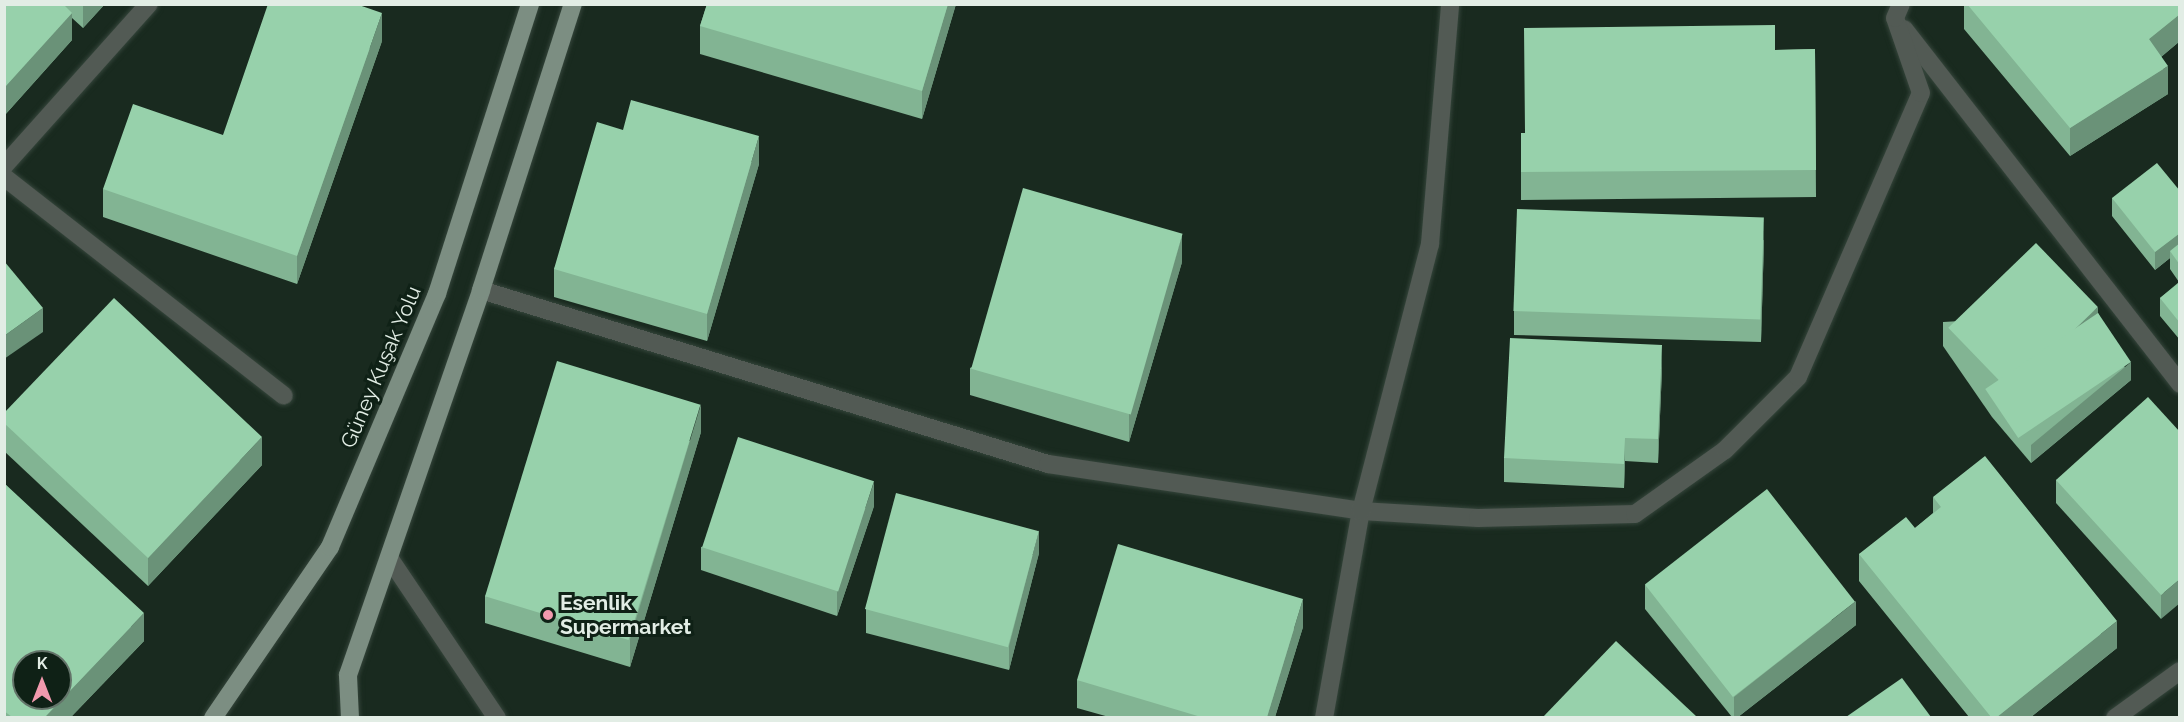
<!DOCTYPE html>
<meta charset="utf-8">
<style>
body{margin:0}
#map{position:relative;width:2184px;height:722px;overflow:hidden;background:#192a1f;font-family:Raleway,sans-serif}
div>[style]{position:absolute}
.roads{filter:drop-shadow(0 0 2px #35453b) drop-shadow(0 0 2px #35453b)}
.minor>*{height:18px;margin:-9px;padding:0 9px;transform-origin:9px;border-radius:9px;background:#525a54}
.major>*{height:18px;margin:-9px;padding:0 9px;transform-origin:9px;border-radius:9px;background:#7c8e82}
.wall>*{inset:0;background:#82b493}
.shaded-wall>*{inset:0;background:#6a9278}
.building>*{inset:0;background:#97d1ab;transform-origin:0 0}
.dots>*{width:16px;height:16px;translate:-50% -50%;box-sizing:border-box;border:3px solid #0f2116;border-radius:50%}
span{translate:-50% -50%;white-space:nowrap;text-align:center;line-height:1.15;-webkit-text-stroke:6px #0f2116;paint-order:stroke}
.street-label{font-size:21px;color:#e2ede5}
.poi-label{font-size:21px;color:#e2ede5;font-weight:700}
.left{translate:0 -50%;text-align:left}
.frame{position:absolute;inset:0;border:6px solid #e2ede5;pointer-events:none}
.north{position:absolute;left:12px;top:650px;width:60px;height:60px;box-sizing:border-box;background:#0f2116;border:2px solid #637369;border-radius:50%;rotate:0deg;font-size:16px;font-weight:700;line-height:24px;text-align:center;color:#e2ede5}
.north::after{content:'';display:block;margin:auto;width:21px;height:27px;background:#f29aae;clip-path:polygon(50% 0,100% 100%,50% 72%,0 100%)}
</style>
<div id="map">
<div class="roads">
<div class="minor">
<div style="left:1904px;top:29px;width:450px;rotate:52.1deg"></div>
<div style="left:4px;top:166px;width:217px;rotate:-48.2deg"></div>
<div style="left:4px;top:177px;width:355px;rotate:38deg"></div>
<div style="left:481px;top:290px;width:593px;rotate:17.06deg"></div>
<div style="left:1048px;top:464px;width:317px;rotate:8.5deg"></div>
<div style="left:1361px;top:511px;width:117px;rotate:3.4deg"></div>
<div style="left:1478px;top:518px;width:157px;rotate:-1.5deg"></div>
<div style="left:1635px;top:514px;width:110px;rotate:-35.4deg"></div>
<div style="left:1725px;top:450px;width:103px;rotate:-45deg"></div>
<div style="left:1798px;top:377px;width:309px;rotate:-66.6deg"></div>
<div style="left:1921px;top:93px;width:79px;rotate:-109.1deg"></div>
<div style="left:1895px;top:18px;width:15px;rotate:-67deg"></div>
<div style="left:390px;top:559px;width:192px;rotate:56.1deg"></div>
<div style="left:1324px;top:718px;width:210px;rotate:-79.9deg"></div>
<div style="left:1361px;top:511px;width:276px;rotate:-75.5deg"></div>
<div style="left:1430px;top:244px;width:241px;rotate:-85.2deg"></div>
<div style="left:2115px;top:718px;width:80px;rotate:-35.9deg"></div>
</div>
<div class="major">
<div style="left:213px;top:718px;width:207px;rotate:-55.6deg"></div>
<div style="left:330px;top:547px;width:275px;rotate:-67.1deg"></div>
<div style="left:437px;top:294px;width:305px;rotate:-72.2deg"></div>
<div style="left:350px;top:718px;width:43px;rotate:-92.7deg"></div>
<div style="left:348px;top:675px;width:407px;rotate:-70.9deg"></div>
<div style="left:481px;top:290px;width:300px;rotate:-72.2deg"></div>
</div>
</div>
<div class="wall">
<div style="clip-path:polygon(4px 4px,105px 4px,83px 28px,72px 18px,72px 40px,4px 116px)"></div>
<div style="clip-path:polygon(707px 4px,956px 4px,922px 119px,700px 54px,700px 26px)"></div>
<div style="clip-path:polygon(1964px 4px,2180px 4px,2180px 41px,2161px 57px,2168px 94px,2070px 156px,1964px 29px)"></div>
<div style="clip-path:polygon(382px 41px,297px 284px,103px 217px,103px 189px,223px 135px)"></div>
<div style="clip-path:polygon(1815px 49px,1816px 197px,1521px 200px,1521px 133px,1525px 133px,1775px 50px)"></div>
<div style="clip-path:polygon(623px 130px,759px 164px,707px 341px,554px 297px,554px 269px)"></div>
<div style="clip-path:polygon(2180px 191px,2180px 340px,2160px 316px,2160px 298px,2179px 282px,2170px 269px,2170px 258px,2155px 270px,2112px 216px,2112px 198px)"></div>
<div style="clip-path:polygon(1764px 240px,1761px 342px,1514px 335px,1514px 311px)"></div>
<div style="clip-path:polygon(1182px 262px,1129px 442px,970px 395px,970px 368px)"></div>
<div style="clip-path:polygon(2098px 313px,2131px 380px,2031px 463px,1992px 417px,1943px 346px,1943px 322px)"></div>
<div style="clip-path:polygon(1662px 369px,1658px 463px,1625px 461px,1624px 488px,1504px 482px,1504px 458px)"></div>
<div style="clip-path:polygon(4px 413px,262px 465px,148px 586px,4px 451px)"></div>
<div style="clip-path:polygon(701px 432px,630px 667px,485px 623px,485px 596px)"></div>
<div style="clip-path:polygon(2180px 432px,2161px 619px,2056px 503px,2056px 480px)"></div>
<div style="clip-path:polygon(4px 483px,144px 641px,71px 717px,4px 717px)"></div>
<div style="clip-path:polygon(1933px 497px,2117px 648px,2031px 717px,1969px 717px,1859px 581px,1859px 554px,1915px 528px,1933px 513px)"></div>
<div style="clip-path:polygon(874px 506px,837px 616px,701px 570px,701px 547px)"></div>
<div style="clip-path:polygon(1039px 553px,1009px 670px,866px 633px,866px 609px)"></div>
<div style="clip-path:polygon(1645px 585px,1856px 625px,1738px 717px,1732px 717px,1645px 609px)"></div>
<div style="clip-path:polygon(1303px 627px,1275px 717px,1109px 717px,1077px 708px,1077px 680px)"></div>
</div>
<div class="shaded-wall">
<div style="clip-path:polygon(83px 4px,105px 4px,83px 28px)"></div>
<div style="clip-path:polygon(948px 4px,956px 4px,922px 119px,922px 91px)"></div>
<div style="clip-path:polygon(72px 13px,72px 40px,4px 116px,4px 88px)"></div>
<div style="clip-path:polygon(382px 13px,382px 41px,297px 284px,297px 256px)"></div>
<div style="clip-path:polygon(2180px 14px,2180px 41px,2149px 67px,2149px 39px)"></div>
<div style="clip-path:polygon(2168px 66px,2168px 94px,2070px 156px,2070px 128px)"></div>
<div style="clip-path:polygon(759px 136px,759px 164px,707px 341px,707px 314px)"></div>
<div style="clip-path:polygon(1764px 216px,1764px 240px,1761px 342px,1761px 319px)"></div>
<div style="clip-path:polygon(2180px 233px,2180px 251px,2170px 251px,2170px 258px,2155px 270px,2155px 252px)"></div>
<div style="clip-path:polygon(1182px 234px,1182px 262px,1129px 442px,1129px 414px)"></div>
<div style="clip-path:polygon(2098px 307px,2098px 331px,1992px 399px,1992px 393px)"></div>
<div style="clip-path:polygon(43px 308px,43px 332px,4px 359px,4px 336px)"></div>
<div style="clip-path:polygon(1662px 345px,1662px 369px,1658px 463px,1658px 439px)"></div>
<div style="clip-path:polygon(2131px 362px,2131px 380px,2031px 463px,2031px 445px)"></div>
<div style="clip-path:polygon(701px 404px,701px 432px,630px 667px,630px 639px)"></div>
<div style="clip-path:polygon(262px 437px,262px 465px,148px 586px,148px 558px)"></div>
<div style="clip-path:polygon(1625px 438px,1625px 461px,1624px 488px,1624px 464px)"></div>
<div style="clip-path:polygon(874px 482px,874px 506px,837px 616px,837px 592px)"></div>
<div style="clip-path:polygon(1039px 530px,1039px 553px,1009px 670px,1009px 646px)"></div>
<div style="clip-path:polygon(2180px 579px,2180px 603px,2161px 619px,2161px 595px)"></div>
<div style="clip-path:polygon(1303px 599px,1303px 627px,1275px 717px,1267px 717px)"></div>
<div style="clip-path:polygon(1856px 601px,1856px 625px,1738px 717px,1734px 717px,1734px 697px)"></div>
<div style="clip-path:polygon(144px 613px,144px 641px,71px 717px,45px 717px)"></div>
<div style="clip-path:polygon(2117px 621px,2117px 648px,2031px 717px,1997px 717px)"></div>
</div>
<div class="building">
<div style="clip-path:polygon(4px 4px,63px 4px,72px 13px,4px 88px)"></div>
<div style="clip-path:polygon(268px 4px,356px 4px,382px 13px,297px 256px,103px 189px,133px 104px,223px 135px)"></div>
<div style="clip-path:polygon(707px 4px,948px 4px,922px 91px,700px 26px)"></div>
<div style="clip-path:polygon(1967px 4px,2180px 4px,2180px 14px,2149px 39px,2168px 66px,2070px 128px)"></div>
<div style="clip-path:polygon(1775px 25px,1775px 50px,1815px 49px,1816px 170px,1521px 172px,1521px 133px,1525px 133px,1524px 28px)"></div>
<div style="clip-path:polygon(631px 100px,759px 136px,707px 314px,554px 269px,597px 122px,623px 130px)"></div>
<div style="clip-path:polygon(2157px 163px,2180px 191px,2180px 233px,2155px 252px,2112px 198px)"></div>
<div style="left:1023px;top:188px;width:166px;height:188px;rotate:16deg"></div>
<div style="left:1517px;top:209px;width:247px;height:102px;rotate:2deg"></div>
<div style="left:2036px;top:243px;width:89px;height:122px;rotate:46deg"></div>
<div style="clip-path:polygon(2180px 243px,2180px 265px,2170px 251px)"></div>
<div style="clip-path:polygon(4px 261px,43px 308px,4px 336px)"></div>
<div style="clip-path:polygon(2180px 282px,2180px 323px,2160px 298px)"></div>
<div style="clip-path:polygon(114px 298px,262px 437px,148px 558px,4px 423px,4px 413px)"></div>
<div style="left:2098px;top:313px;width:59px;height:136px;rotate:56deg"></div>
<div style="clip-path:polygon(1510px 338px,1662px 345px,1658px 439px,1625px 438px,1624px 464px,1504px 458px)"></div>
<div style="left:557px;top:361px;width:150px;height:246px;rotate:17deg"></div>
<div style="clip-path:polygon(2148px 397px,2180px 432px,2180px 579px,2161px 595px,2056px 480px)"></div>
<div style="left:738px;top:437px;width:143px;height:116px;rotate:18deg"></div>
<div style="clip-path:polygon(1985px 456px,2117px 621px,1997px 717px,1991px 717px,1859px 554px,1906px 517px,1915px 528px,1941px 507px,1933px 497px)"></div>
<div style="clip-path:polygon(evenodd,4px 483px,144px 613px,45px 717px,12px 717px,4px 711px,4px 483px,24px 662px,60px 662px,60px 698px,24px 698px,24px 662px)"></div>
<div style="left:1767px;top:489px;width:143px;height:155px;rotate:52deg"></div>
<div style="left:896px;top:493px;width:148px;height:120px;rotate:15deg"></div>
<div style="clip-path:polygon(1118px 544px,1303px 599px,1267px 717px,1201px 717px,1077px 680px)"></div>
<div style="clip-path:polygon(1616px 641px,1697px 717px,1543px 717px)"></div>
<div style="clip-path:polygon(1902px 678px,1931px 717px,1846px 717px)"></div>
</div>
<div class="dots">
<div style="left:548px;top:615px;background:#f29aae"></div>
</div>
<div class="street-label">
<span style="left:381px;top:367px;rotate:-67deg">Güney Kuşak Yolu</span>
</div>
<div class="poi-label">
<span class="left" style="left:560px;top:615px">Esenlik<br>Supermarket</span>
</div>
<div class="frame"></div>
<div class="north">K</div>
</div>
